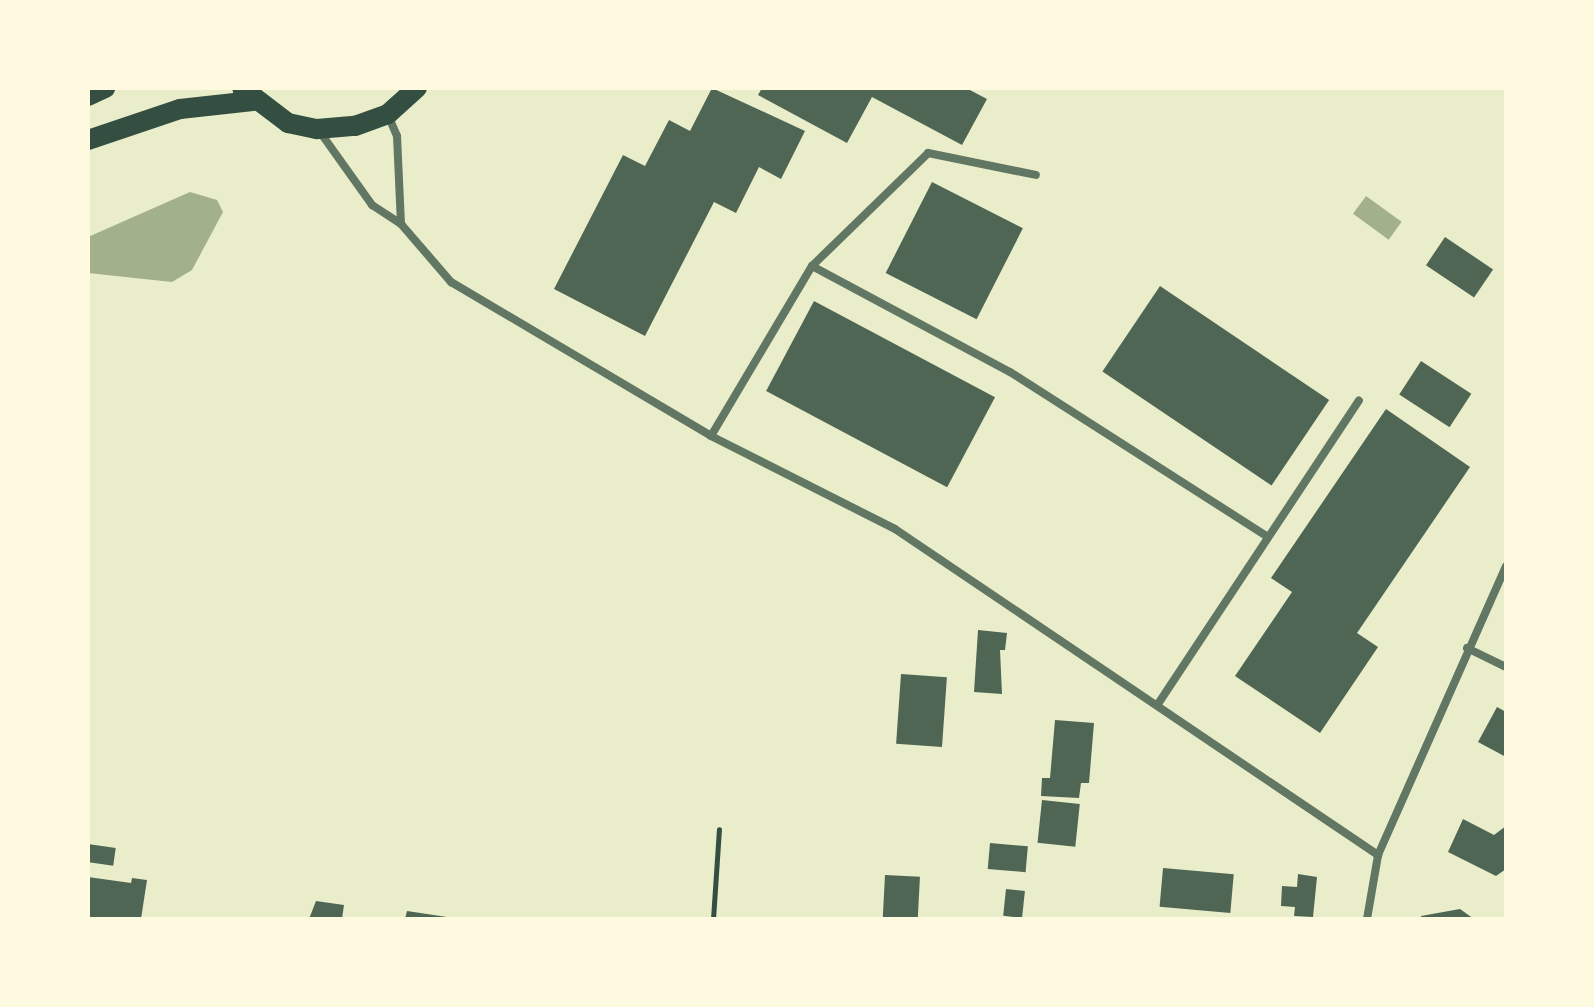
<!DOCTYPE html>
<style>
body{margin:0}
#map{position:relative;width:1594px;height:1007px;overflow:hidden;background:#e9edc9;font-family:Commissioner,sans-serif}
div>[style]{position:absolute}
.water>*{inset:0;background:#a3b18a;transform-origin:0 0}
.building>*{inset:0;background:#4f6655;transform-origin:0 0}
.path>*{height:5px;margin:-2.5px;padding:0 2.5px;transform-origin:2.5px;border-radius:2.5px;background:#344e41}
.minor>*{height:8px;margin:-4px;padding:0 4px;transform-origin:4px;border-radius:4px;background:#617663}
.primary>*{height:20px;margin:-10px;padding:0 10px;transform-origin:10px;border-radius:10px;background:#344e41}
span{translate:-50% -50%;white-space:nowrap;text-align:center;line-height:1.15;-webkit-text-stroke:6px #fefae0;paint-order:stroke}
.frame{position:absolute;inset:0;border:90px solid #fefae0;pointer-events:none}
</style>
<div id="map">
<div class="water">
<div style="clip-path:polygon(190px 192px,217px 200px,223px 212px,192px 270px,172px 282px,88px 273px,88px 237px)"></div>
<div style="left:1366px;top:196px;width:44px;height:22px;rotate:36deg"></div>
</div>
<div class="building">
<div style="clip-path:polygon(712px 88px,805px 131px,781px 179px,759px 167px,736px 213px,714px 202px,645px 336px,554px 289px,623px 155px,645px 166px,669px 120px,690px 131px)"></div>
<div style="clip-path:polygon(762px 88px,966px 88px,987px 99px,962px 145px,872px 97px,847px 143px,758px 95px)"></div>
<div style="left:932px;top:182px;width:102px;height:102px;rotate:27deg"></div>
<div style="left:1445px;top:237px;width:58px;height:34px;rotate:34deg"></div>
<div style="left:1160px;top:286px;width:204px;height:103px;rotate:34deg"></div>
<div style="left:814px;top:301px;width:205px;height:102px;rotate:28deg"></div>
<div style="left:1421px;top:361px;width:60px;height:40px;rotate:33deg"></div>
<div style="clip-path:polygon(1386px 409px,1470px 467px,1357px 633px,1378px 647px,1320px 733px,1235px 676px,1292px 592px,1271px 578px)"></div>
<div style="clip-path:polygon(978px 630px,1007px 633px,1005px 650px,1000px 650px,1002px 694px,974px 692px)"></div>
<div style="left:901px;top:674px;width:46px;height:70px;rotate:4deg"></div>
<div style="clip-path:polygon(1497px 707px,1506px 712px,1506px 757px,1478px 742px)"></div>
<div style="clip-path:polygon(1055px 720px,1094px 723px,1089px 783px,1081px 783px,1079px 798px,1041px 796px,1042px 778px,1050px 778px)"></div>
<div style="left:1042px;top:800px;width:38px;height:43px;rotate:6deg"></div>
<div style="clip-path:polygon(1463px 819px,1494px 835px,1506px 826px,1506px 869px,1496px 876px,1448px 852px)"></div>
<div style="left:990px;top:843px;width:38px;height:26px;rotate:5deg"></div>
<div style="left:88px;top:844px;width:28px;height:18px;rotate:8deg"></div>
<div style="left:1163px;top:868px;width:71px;height:39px;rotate:5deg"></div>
<div style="clip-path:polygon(1298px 874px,1317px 877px,1313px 917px,1294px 916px,1295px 907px,1281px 906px,1282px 886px,1297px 887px)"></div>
<div style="left:885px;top:875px;width:35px;height:44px;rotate:3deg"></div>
<div style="clip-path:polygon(88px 877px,131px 883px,132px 878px,147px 880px,141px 919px,88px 919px)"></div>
<div style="left:1006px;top:889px;width:19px;height:27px;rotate:6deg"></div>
<div style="clip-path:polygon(316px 901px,344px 905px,342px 919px,309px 919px)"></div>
<div style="clip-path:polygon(1460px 909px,1474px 919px,1422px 919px,1421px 916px)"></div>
<div style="clip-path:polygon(407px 911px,447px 917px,446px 919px,405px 919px)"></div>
</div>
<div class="path">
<div style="left:713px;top:919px;width:90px;rotate:-86.2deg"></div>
</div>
<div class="minor">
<div style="left:388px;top:115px;width:23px;rotate:67deg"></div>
<div style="left:397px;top:136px;width:88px;rotate:87.4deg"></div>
<div style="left:320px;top:132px;width:90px;rotate:54.5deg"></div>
<div style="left:372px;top:205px;width:35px;rotate:33deg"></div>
<div style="left:401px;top:224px;width:77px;rotate:49.2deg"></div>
<div style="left:451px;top:282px;width:302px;rotate:30.6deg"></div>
<div style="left:711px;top:436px;width:206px;rotate:26.8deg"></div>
<div style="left:895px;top:529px;width:583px;rotate:34.02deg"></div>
<div style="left:812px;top:266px;width:225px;rotate:28.2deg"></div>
<div style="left:1010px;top:372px;width:306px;rotate:32.6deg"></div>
<div style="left:711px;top:436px;width:198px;rotate:-59.3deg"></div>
<div style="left:812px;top:266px;width:162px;rotate:-44.2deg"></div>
<div style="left:928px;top:153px;width:110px;rotate:11.5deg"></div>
<div style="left:1467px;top:648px;width:43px;rotate:26deg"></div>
<div style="left:1158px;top:704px;width:364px;rotate:-56.5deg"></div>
<div style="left:1367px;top:919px;width:65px;rotate:-80.2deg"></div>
<div style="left:1378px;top:855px;width:316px;rotate:-66.1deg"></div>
</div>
<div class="primary">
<div style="left:242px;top:88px;width:58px;rotate:37.3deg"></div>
<div style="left:288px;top:123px;width:30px;rotate:12deg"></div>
<div style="left:317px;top:129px;width:38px;rotate:-5deg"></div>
<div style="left:355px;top:126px;width:35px;rotate:-20deg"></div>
<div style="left:388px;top:114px;width:39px;rotate:-42deg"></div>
<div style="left:88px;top:96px;width:19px;rotate:-25deg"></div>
<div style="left:88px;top:140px;width:97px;rotate:-18.6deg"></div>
<div style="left:180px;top:109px;width:73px;rotate:-6.3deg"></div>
</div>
<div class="frame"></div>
</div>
